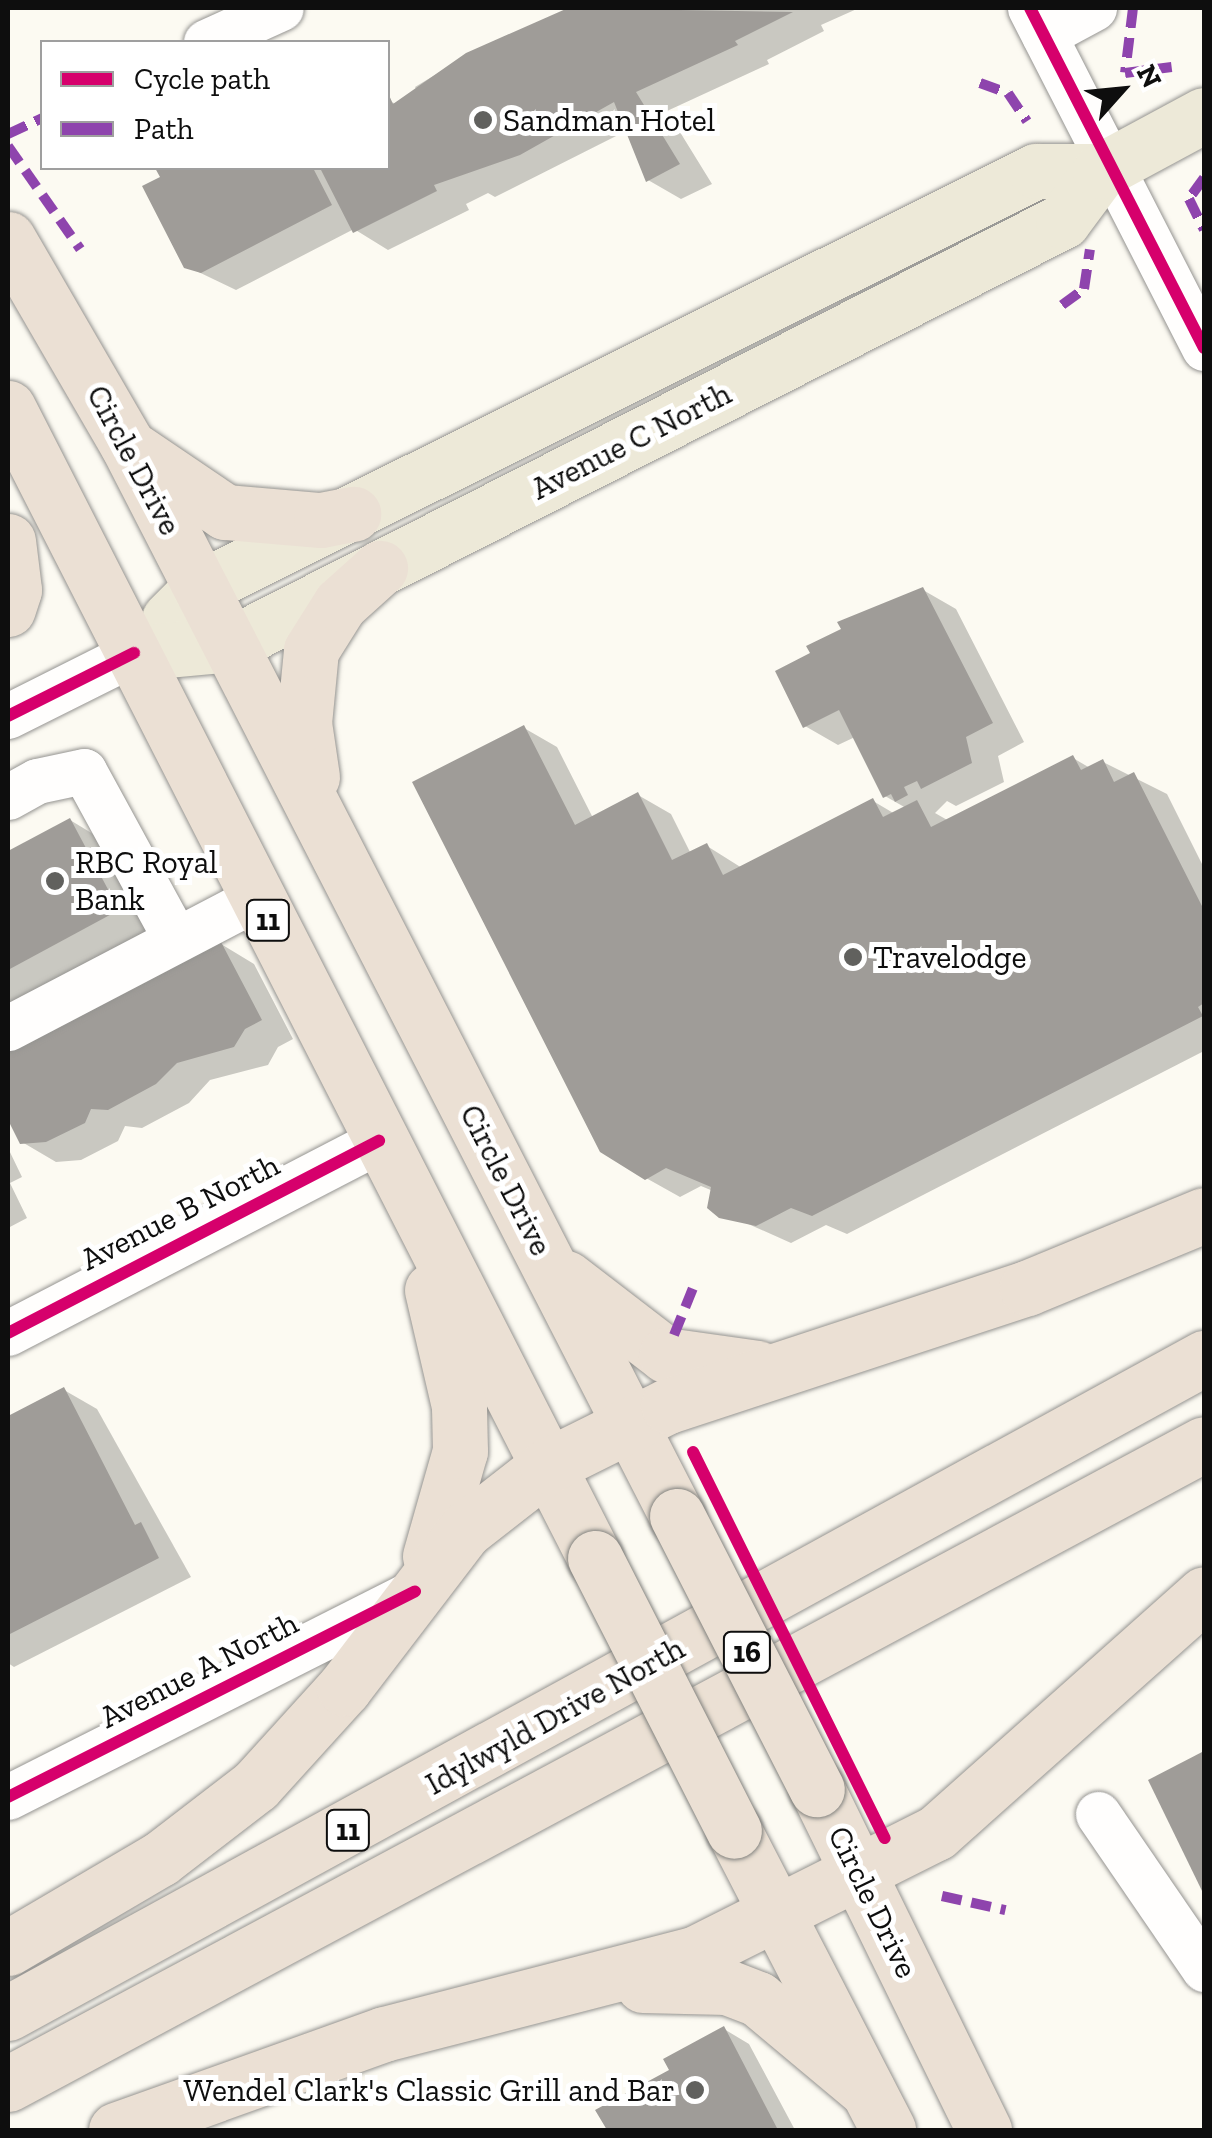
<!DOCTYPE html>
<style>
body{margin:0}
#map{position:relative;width:1212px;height:2138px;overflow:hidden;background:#fcfaf2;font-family:"Zilla Slab",serif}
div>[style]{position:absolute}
.shadow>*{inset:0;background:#0003}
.building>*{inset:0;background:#9f9c98}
.roads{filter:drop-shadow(0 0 2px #959491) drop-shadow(0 0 2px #959491)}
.minor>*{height:45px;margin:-22.5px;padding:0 22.5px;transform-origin:22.5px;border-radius:22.5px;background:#fffefd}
.major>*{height:55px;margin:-27.5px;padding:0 27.5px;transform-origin:27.5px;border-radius:27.5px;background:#ede9d8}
.highway>*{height:55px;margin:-27.5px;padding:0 27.5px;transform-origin:27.5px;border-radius:27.5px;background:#ebe0d4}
.bridges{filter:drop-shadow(0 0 2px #82827e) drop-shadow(0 0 2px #82827e)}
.highway-bridge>*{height:55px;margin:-27.5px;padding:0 27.5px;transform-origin:27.5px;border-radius:27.5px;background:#ebe0d4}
.quiet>*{height:10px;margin-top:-5px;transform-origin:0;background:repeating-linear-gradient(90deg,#8e44ad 0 20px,transparent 0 30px)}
.cycleway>*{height:12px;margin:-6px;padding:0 6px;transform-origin:6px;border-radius:6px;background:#d6006c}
.dots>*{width:28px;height:28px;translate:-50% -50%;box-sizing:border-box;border:5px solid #fff;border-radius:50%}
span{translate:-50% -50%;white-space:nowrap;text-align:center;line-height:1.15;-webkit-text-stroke:10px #fff;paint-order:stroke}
.shield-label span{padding:2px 8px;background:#fff;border:2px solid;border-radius:8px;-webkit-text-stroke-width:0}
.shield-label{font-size:30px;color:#0e0e0e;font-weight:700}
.poi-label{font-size:32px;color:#0e0e0e}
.left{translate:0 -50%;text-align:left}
.right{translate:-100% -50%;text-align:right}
.street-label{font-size:32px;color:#0e0e0e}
.frame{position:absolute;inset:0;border:10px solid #0e0e0e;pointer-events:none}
.legend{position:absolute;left:40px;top:40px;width:350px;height:130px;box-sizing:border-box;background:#fff;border:2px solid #9f9f9f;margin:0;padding:12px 18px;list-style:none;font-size:30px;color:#0e0e0e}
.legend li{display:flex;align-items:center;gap:20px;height:50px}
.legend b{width:50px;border:2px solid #9f9f9f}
.north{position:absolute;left:1072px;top:40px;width:100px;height:100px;-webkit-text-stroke:8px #fff;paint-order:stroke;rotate:63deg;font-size:28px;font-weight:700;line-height:40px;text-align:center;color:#0e0e0e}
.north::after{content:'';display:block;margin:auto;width:35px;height:45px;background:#0e0e0e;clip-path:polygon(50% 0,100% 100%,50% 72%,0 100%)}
</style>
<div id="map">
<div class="shadow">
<div style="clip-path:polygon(570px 8px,859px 8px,821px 25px,824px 31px,767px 60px,769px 64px,667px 111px,712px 184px,681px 199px,648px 180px,628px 130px,495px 197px,488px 193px,466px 204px,469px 210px,388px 250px,354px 229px,236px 290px,186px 266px,158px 168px,388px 168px,388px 101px,397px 104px,418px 93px,415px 87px,468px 55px)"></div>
<div style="clip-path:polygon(923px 590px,956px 609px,1024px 742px,998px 756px,1004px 782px,956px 806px,947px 801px,935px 813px,949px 821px,1073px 758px,1090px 768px,1103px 762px,1167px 794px,1204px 868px,1204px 1051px,847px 1234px,826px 1225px,791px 1243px,710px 1207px,713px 1191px,701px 1186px,680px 1197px,646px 1178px,524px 728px,557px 747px,593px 818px,638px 795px,671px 814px,691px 854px,707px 846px,742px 868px,873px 801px,895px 814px,906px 808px,885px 796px,855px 737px,838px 745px,805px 726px)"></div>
<div style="clip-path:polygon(70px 820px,103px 840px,151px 930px,8px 1006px,8px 854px)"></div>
<div style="clip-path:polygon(221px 944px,254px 964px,293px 1039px,278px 1047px,268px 1065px,210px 1080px,189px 1103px,142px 1128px,125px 1126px,118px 1141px,81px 1160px,56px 1162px,22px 1142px,8px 1114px,8px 1052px)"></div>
<div style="clip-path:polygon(8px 1148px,22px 1177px,10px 1183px,27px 1218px,8px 1228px)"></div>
<div style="clip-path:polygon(64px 1390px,97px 1409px,191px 1577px,14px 1667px,8px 1663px,8px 1418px)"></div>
<div style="clip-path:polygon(1204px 1754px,1204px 1889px,1151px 1781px)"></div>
<div style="clip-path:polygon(724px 2029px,749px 2044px,795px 2130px,609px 2130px,599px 2111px,673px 2071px)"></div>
</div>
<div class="building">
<div style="clip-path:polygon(568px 8px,793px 12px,735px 41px,738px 45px,636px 92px,680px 164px,646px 182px,614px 102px,520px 155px,434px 185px,437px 191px,353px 233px,320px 168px,388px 168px,388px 93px,393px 104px,466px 53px)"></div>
<div style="clip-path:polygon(155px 168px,313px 168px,332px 205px,201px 273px,184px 268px,142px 186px,160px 177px)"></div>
<div style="clip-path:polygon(923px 587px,993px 723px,966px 737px,972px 763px,921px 789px,917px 781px,904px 787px,908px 795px,895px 802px,891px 794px,883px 798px,839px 710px,803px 728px,775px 671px,810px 653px,806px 646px,841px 629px,837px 622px)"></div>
<div style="clip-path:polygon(524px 725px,575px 825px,638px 792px,672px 860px,707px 843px,723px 875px,873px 798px,883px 817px,917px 800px,931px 827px,1073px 755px,1081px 770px,1103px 759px,1114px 782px,1134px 772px,1204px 910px,1204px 1003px,1198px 1007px,1203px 1016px,812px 1216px,791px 1208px,756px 1226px,719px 1218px,707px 1208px,711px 1187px,666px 1168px,645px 1180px,600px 1152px,412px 782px)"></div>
<div style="clip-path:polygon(70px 818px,119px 910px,8px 970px,8px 851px)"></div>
<div style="clip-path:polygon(221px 942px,262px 1020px,245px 1029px,234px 1047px,177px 1063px,156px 1084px,108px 1110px,91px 1109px,85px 1123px,46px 1142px,20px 1144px,8px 1120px,8px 1049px)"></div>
<div style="clip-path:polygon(64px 1387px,135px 1525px,141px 1522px,159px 1558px,8px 1635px,8px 1416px)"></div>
<div style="clip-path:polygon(1204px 1751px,1204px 1895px,1148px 1780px)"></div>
<div style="clip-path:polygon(724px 2026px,778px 2130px,607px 2130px,595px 2110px,669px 2070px,663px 2059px)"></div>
</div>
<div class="roads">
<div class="minor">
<div style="left:1030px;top:8px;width:382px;rotate:62.9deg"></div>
<div style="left:1044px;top:35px;width:57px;rotate:-28.4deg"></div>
<div style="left:206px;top:42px;width:82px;rotate:-24.4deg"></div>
<div style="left:8px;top:716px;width:141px;rotate:-26.6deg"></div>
<div style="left:8px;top:797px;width:33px;rotate:-29deg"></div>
<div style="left:37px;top:781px;width:48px;rotate:-12deg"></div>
<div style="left:84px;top:771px;width:192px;rotate:61.4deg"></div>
<div style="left:8px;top:1028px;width:281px;rotate:-27.6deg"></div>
<div style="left:8px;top:1333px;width:418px;rotate:-27.4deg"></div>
<div style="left:8px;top:1797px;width:456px;rotate:-26.8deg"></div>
<div style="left:1098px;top:1814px;width:188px;rotate:55.6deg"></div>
</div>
<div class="major">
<div style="left:169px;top:619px;width:44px;rotate:-45deg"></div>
<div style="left:200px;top:588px;width:934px;rotate:-26.51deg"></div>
<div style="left:1036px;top:171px;width:64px"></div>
<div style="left:134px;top:653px;width:97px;rotate:-5.3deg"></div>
<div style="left:231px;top:644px;width:933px;rotate:-26.95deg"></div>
<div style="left:1063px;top:221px;width:62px;rotate:-53.5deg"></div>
<div style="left:1100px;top:171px;width:118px;rotate:-28.3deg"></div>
</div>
<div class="highway">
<div style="left:8px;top:239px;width:237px;rotate:59.9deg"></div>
<div style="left:127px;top:444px;width:1205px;rotate:62.84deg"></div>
<div style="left:8px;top:408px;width:1291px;rotate:62.96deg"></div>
<div style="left:135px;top:451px;width:109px;rotate:34.1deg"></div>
<div style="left:225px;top:512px;width:96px;rotate:4.8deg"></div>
<div style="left:321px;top:520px;width:33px;rotate:-11deg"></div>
<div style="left:8px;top:541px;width:49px;rotate:83deg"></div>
<div style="left:14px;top:590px;width:20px;rotate:108deg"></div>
<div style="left:312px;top:777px;width:55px;rotate:-98.4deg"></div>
<div style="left:304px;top:723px;width:73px;rotate:-84.5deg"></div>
<div style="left:311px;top:650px;width:54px;rotate:-57.8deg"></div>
<div style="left:340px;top:604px;width:54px;rotate:-42deg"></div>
<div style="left:566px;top:1278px;width:126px;rotate:37.6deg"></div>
<div style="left:666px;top:1355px;width:92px;rotate:8.1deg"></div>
<div style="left:430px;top:1556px;width:109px;rotate:-74.1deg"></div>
<div style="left:460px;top:1451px;width:45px;rotate:-91.3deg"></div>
<div style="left:459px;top:1406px;width:119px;rotate:-103.1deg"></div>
<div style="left:817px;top:1789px;width:380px;rotate:63.9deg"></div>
<div style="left:734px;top:1831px;width:336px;rotate:62.7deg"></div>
<div style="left:8px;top:1948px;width:176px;rotate:-30.4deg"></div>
<div style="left:160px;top:1859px;width:121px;rotate:-37.6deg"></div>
<div style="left:256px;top:1785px;width:131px;rotate:-47.8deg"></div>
<div style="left:344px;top:1688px;width:199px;rotate:-52.6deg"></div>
<div style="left:465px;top:1530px;width:104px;rotate:-38deg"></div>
<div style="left:547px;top:1466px;width:135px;rotate:-26.4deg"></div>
<div style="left:668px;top:1406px;width:378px;rotate:-18.2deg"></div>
<div style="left:1027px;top:1288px;width:191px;rotate:-22.4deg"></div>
<div style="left:643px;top:1985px;width:84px;rotate:1.4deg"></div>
<div style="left:727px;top:1987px;width:33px;rotate:21deg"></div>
<div style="left:758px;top:1999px;width:143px;rotate:39.9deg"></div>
<div style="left:8px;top:2013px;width:1364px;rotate:-28.71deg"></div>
<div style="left:8px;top:2084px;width:1356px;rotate:-28.15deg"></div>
<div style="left:116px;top:2130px;width:285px;rotate:-19.7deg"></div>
<div style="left:384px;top:2034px;width:320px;rotate:-14.5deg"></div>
<div style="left:694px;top:1954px;width:271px;rotate:-26.6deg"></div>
<div style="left:936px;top:1833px;width:359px;rotate:-41.7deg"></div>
</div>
</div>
<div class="bridges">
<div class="highway-bridge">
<div style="left:677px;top:1516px;width:307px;rotate:62.9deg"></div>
<div style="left:595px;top:1558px;width:306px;rotate:63deg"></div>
</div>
</div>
<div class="quiet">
<div style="left:1133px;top:8px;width:65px;rotate:97deg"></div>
<div style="left:1125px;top:73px;width:47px;rotate:-7.3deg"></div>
<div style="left:980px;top:83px;width:30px;rotate:20deg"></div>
<div style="left:1008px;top:93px;width:34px;rotate:56deg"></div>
<div style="left:8px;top:134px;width:38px;rotate:-25deg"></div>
<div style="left:8px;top:146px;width:126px;rotate:55deg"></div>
<div style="left:1204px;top:178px;width:26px;rotate:126deg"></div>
<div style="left:1189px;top:199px;width:34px;rotate:64deg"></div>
<div style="left:1062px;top:305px;width:27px;rotate:-36deg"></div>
<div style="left:1084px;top:289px;width:40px;rotate:-81.5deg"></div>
<div style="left:674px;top:1335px;width:56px;rotate:-68deg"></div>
<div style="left:942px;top:1896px;width:65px;rotate:12.5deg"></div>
</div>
<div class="cycleway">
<div style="left:1030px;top:8px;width:382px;rotate:62.9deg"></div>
<div style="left:8px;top:716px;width:141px;rotate:-26.6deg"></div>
<div style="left:8px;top:1333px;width:418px;rotate:-27.4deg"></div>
<div style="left:693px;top:1452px;width:431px;rotate:63.6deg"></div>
<div style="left:8px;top:1797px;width:456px;rotate:-26.8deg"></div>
</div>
<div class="dots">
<div style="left:483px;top:120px;background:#61615e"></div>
<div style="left:55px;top:881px;background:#61615e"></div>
<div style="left:853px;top:957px;background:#61615e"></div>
<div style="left:695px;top:2090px;background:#61615e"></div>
</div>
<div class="shield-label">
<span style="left:268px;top:920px">11</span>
<span style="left:747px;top:1652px">16</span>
<span style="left:348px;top:1830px">11</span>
</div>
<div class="poi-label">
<span class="left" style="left:503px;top:120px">Sandman Hotel</span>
<span class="left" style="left:75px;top:881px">RBC Royal<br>Bank</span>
<span class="left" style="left:873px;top:957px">Travelodge</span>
<span class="right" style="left:675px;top:2090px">Wendel Clark's Classic Grill and Bar</span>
</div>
<div class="street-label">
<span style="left:631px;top:441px;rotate:-27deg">Avenue C North</span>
<span style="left:134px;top:460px;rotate:62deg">Circle Drive</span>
<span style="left:506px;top:1180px;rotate:63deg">Circle Drive</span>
<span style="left:180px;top:1212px;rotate:-27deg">Avenue B North</span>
<span style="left:199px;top:1670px;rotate:-27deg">Avenue A North</span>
<span style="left:555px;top:1716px;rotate:-29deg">Idylwyld Drive North</span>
<span style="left:873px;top:1902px;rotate:64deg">Circle Drive</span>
</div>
<div class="frame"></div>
<ul class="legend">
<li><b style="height:12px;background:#d6006c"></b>Cycle path</li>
<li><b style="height:12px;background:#8e44ad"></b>Path</li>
</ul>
<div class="north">N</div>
</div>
